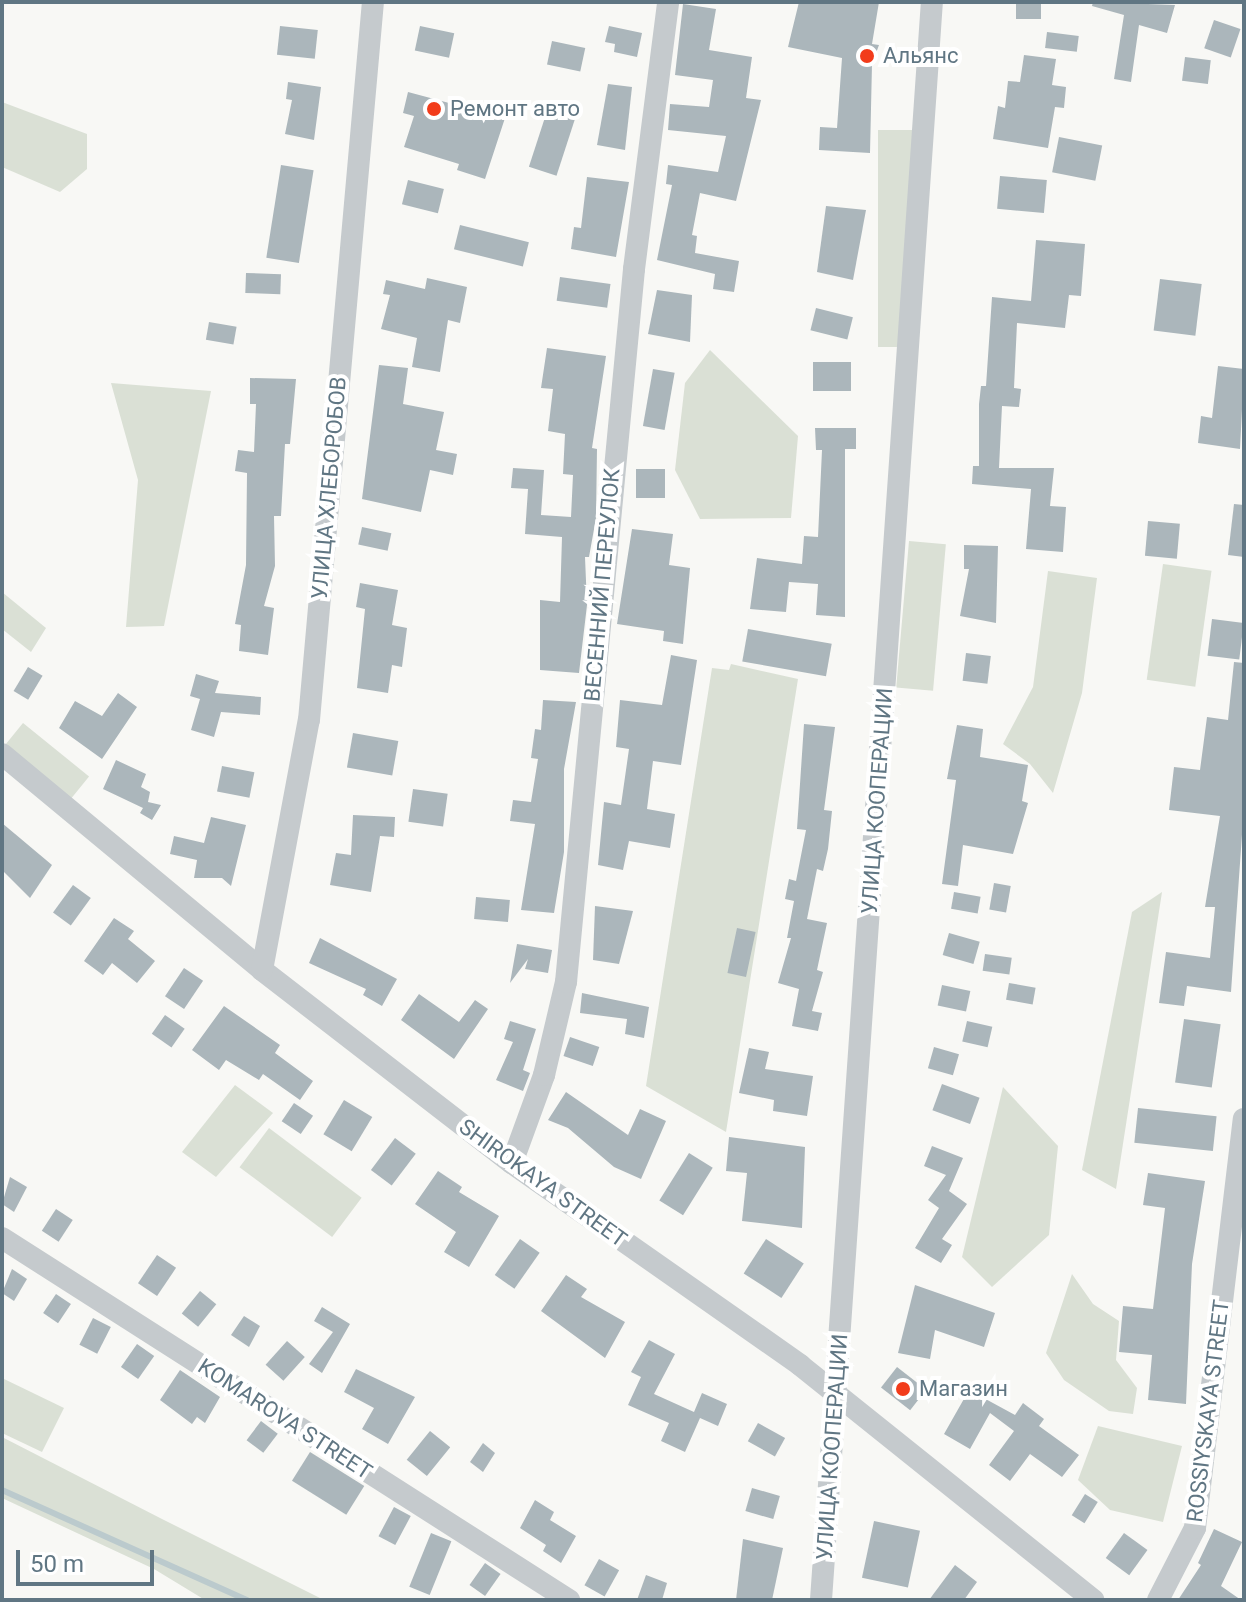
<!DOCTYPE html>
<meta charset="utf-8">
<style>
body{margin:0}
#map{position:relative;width:1246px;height:1602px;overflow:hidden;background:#f8f8f5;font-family:Roboto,sans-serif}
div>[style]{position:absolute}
.green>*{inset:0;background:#dae0d5;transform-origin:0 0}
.stream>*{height:6px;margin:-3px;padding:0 3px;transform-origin:3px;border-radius:3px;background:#bbcacd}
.building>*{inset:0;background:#abb6bb;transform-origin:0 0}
.minor>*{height:22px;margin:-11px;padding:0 11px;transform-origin:11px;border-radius:11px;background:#c5cacd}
.dots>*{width:22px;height:22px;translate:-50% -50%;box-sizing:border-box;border:4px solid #fff;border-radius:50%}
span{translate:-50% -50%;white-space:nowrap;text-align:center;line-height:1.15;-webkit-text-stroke:8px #fff;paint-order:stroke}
.poi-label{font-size:22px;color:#607683}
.left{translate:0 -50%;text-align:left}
.street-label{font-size:22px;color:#607683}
.frame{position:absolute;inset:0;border:4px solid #607683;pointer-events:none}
.scale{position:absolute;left:16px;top:1550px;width:138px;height:36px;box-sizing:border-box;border:4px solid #607683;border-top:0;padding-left:10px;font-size:24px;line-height:28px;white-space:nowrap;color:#607683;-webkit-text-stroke:6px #fff;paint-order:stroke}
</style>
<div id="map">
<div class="green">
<div style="clip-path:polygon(2px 102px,87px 134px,87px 169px,60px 192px,2px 167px)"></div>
<div style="left:878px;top:130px;width:35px;height:217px"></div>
<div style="clip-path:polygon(710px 350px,798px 436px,791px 518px,700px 519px,675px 470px,685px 383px)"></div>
<div style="clip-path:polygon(111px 383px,211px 391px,164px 626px,126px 627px,138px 480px)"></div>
<div style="left:909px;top:541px;width:37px;height:147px;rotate:5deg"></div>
<div style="left:1163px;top:564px;width:49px;height:117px;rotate:8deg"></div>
<div style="clip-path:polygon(1048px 571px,1097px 578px,1082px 693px,1053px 793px,1030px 764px,1003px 744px,1033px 687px)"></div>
<div style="clip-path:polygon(2px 592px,46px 628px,31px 652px,2px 629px)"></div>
<div style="clip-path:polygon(731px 664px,798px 679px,726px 1132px,646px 1086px,712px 668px,729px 670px)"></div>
<div style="left:23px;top:723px;width:85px;height:30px;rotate:39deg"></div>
<div style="clip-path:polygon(1162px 892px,1116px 1189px,1082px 1170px,1132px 912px)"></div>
<div style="clip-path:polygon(235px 1085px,273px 1113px,216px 1177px,182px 1152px)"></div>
<div style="clip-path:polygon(1003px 1087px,1058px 1146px,1049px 1235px,992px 1287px,962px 1257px)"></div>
<div style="left:269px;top:1128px;width:116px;height:49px;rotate:37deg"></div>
<div style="clip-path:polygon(1072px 1274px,1093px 1304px,1119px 1321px,1116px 1360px,1137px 1388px,1133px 1414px,1109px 1411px,1064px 1380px,1046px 1353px)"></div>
<div style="clip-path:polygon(2px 1378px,64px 1408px,42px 1452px,2px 1433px)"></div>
<div style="clip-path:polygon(1098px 1426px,1182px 1446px,1163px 1522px,1110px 1510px,1078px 1480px)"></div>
<div style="clip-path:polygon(2px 1437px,162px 1519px,324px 1600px,205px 1600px,154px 1569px,2px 1498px)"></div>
</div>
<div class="stream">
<div style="left:2px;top:1490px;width:269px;rotate:24.2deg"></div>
</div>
<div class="building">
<div style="clip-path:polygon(799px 2px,879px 2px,872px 44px,879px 45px,872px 64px,870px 153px,819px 150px,820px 127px,837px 128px,842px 58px,788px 47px)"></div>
<div style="left:1016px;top:2px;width:25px;height:17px"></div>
<div style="clip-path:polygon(1093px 2px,1175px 5px,1167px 33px,1139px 25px,1131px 82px,1114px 79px,1124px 15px,1092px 6px)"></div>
<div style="clip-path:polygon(683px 4px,716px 9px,709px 50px,752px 57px,746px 98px,761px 100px,736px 201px,700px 193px,692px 235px,697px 236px,695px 253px,739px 261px,734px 292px,713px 289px,715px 274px,657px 260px,672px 185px,666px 184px,668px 165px,718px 172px,726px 136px,668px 130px,670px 104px,709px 107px,713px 80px,675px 75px)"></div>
<div style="left:1214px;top:20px;width:28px;height:30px;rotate:19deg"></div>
<div style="left:280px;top:26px;width:38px;height:29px;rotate:6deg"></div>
<div style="left:420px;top:26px;width:35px;height:25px;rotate:12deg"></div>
<div style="clip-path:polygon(609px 26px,642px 33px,637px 57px,614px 52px,615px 44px,605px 42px)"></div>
<div style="left:1047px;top:32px;width:32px;height:16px;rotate:7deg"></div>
<div style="left:552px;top:41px;width:34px;height:24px;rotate:12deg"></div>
<div style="clip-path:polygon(1024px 55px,1056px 59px,1052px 85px,1066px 87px,1064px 108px,1055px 107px,1048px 148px,993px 139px,998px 106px,1005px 108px,1008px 81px,1020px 82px)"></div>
<div style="left:1185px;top:57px;width:26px;height:24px;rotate:7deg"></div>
<div style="clip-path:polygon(288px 82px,321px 87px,314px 140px,285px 134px,292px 100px,286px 99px)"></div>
<div style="clip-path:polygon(608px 84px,632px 87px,625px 150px,597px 145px)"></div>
<div style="clip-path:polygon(408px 92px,505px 118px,485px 179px,457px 170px,459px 164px,404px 147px,414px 116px,403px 113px)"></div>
<div style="left:549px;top:105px;width:29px;height:65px;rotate:18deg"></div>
<div style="left:1059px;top:137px;width:44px;height:36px;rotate:11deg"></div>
<div style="left:281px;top:165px;width:33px;height:94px;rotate:9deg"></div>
<div style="left:1000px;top:176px;width:47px;height:33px;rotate:5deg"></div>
<div style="clip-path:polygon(587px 177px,629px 182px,616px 257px,571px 249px,574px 227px,581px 228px)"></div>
<div style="left:408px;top:180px;width:37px;height:25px;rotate:14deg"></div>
<div style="clip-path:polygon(826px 206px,866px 210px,853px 280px,817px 272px)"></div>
<div style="left:460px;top:225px;width:71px;height:25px;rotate:14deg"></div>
<div style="clip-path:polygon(1036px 240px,1085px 244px,1081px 296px,1069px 295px,1065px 328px,1017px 323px,1014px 388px,1021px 389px,1019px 407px,1002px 406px,999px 468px,1054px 468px,1050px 506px,1066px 507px,1063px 552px,1026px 549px,1031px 489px,972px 484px,973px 466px,979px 466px,979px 404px,981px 386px,986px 386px,992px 297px,1031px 301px)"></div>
<div style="left:246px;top:273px;width:35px;height:20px;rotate:2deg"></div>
<div style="left:560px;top:277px;width:51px;height:24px;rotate:8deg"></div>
<div style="clip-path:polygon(427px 278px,467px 287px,460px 323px,448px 320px,440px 372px,412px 367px,417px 338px,381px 329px,390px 295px,383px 294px,386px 280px,425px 289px)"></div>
<div style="left:1160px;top:279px;width:42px;height:52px;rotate:7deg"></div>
<div style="clip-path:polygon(657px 290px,692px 295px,690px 342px,648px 334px)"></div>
<div style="left:816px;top:308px;width:38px;height:23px;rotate:14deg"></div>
<div style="left:209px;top:322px;width:28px;height:18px;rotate:10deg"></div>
<div style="clip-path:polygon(547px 348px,606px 356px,592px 448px,597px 449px,596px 518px,589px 557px,585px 557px,587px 605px,579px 673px,540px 670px,540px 600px,560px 602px,562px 537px,525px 534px,528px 489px,511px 488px,513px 468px,544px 470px,541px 515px,571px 517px,573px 475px,563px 474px,565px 434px,548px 431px,553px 389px,541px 388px)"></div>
<div style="left:813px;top:362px;width:38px;height:29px"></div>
<div style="clip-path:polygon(379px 365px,408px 368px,403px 404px,444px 412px,436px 450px,457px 454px,453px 475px,430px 470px,421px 512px,362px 499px)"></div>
<div style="clip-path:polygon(1218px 366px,1244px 369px,1240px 449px,1198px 443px,1201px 416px,1212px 418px)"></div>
<div style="left:653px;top:369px;width:22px;height:58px;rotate:10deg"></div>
<div style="clip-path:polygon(250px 378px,296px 379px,290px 444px,285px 444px,281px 516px,274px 516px,275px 566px,264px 606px,274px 608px,268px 655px,239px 651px,241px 625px,235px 624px,246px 565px,247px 473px,235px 471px,238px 450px,254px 452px,256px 404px,250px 404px)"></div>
<div style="clip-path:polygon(815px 428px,856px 428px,856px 449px,845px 449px,845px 617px,816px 615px,818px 584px,789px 582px,786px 612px,750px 609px,757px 558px,802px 564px,804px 536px,818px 537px,822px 450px,816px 450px)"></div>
<div style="left:636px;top:469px;width:29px;height:29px"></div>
<div style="clip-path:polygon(1234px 504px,1244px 505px,1244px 557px,1228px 555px)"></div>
<div style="left:1148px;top:521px;width:32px;height:35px;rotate:5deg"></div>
<div style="left:362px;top:527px;width:30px;height:18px;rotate:12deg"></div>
<div style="clip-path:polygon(632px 529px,673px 534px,669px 565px,690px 568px,683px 644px,663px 641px,664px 631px,617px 624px)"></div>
<div style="clip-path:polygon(964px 545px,998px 546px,996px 623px,960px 616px,969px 569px,964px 569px)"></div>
<div style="clip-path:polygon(360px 583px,398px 590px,392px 625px,407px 628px,402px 667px,392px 665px,388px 693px,357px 688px,365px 609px,356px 607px)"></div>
<div style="left:1212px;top:619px;width:32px;height:37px;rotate:7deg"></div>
<div style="left:748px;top:629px;width:85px;height:33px;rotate:10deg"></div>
<div style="left:966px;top:653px;width:25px;height:28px;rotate:7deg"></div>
<div style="clip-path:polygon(671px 655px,697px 660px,681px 765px,653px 761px,647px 809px,675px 814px,670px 848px,629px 841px,623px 870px,598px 865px,604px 802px,621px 805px,629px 749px,616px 747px,620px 700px,662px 705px)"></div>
<div style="clip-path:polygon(1234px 662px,1244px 663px,1244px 806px,1231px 992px,1187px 986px,1184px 1006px,1159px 1003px,1166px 952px,1210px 958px,1215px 907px,1205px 907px,1220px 816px,1169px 810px,1174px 767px,1200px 770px,1207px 717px,1228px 720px)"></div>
<div style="left:28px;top:667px;width:17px;height:28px;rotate:31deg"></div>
<div style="clip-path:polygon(196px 674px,219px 681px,215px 693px,261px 697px,260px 715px,221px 712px,214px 737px,191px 730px,200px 699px,190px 696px)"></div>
<div style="clip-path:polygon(118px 693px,137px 707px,102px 759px,59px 728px,75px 701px,102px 716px)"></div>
<div style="clip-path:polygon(543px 700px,576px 702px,564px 769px,564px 852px,554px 913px,521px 910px,535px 824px,510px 821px,513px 800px,531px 802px,538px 759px,531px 758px,535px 729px,541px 730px)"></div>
<div style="clip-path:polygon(804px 724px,835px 727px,824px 810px,832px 811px,828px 849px,823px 871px,817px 869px,807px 919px,827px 923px,817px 970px,823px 972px,812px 1011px,822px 1013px,818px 1031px,792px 1026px,799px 989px,778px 983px,791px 938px,787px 938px,794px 901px,785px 899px,789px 879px,796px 881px,806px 830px,797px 829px)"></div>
<div style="clip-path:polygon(957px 725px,983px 729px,980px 757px,1028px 765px,1022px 801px,1028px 803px,1013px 854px,963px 845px,958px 886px,942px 884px,956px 780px,947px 779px)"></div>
<div style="left:353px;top:733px;width:46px;height:35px;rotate:10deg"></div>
<div style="clip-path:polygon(116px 760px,146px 774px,141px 787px,150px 792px,148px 802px,161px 805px,152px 820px,140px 813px,143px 808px,103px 789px)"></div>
<div style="left:222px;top:766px;width:33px;height:26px;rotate:11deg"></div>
<div style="left:413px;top:789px;width:35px;height:33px;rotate:8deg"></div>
<div style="clip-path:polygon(353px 815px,395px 817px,394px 837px,380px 836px,371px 892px,330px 885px,336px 853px,351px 855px)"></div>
<div style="clip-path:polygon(211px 817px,246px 825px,231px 886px,222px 878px,194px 878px,197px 860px,170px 854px,174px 836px,204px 843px)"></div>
<div style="clip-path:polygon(2px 823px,52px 865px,30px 898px,2px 870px)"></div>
<div style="left:994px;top:883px;width:17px;height:27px;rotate:10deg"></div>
<div style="left:73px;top:885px;width:22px;height:34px;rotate:36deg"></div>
<div style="left:954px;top:892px;width:27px;height:17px;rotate:10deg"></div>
<div style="left:476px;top:897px;width:34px;height:22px;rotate:5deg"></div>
<div style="clip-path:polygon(595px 906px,633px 911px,619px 964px,593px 960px)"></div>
<div style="clip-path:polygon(114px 918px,134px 931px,128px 939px,155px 961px,137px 983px,112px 963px,103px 975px,84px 961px)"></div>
<div style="left:737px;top:928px;width:19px;height:46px;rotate:12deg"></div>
<div style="left:949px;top:933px;width:32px;height:23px;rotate:16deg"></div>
<div style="clip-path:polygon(320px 938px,397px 979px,382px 1006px,363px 995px,366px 989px,309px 963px)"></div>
<div style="clip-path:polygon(517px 944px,552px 950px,548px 973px,525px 969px,528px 959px,510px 983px)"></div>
<div style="left:985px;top:954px;width:27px;height:17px;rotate:8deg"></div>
<div style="left:184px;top:968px;width:23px;height:34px;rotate:34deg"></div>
<div style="left:1009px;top:983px;width:27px;height:17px;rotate:10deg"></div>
<div style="left:942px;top:985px;width:29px;height:21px;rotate:12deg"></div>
<div style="clip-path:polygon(582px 993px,649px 1007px,644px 1038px,625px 1034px,627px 1019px,580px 1013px)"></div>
<div style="clip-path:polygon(419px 994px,459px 1022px,475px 1000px,488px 1009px,454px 1059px,401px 1020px)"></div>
<div style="clip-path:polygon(224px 1006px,280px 1045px,275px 1053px,313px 1081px,300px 1100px,263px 1074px,259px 1080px,226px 1060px,219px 1070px,192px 1050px)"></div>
<div style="left:165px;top:1015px;width:24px;height:23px;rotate:35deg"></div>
<div style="left:1184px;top:1019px;width:37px;height:64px;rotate:8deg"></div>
<div style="clip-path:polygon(510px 1021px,536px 1029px,523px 1070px,530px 1073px,523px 1091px,496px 1080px,513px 1042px,504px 1039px)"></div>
<div style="left:967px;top:1021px;width:26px;height:21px;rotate:13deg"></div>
<div style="left:570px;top:1037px;width:31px;height:20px;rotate:19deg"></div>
<div style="left:934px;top:1047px;width:26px;height:22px;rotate:16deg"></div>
<div style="clip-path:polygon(749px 1048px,769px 1052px,765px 1069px,813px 1076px,807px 1116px,773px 1111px,774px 1100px,739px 1093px)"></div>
<div style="left:942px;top:1084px;width:40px;height:28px;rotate:20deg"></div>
<div style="clip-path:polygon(566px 1092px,628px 1135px,640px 1109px,666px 1121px,641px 1179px,614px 1167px,568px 1128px,548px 1120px)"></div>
<div style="left:344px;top:1100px;width:33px;height:40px;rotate:31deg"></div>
<div style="left:294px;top:1103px;width:23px;height:22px;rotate:34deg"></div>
<div style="left:1138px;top:1108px;width:79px;height:35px;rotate:6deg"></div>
<div style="clip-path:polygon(729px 1137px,805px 1147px,802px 1228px,742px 1221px,747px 1173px,726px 1171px)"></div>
<div style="left:395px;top:1138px;width:26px;height:40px;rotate:37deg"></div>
<div style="clip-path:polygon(932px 1146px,963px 1158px,949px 1191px,967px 1204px,942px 1239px,952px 1245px,941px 1263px,915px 1248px,939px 1208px,928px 1200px,946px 1175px,924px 1166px)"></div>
<div style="left:689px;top:1153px;width:28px;height:56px;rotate:32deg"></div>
<div style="clip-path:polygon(438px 1171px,462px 1187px,459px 1192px,499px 1216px,469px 1267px,444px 1252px,456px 1232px,415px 1204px)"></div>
<div style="clip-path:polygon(1148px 1173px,1205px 1181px,1192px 1264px,1186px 1404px,1148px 1400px,1152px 1355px,1119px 1352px,1123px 1306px,1153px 1309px,1165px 1208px,1143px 1205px)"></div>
<div style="clip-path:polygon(10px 1177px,27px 1187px,14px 1212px,2px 1204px)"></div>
<div style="left:56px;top:1209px;width:20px;height:26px;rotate:33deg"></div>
<div style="left:520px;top:1239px;width:24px;height:44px;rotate:35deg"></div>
<div style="left:766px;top:1239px;width:45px;height:41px;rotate:33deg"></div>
<div style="left:157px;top:1255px;width:23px;height:34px;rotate:34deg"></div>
<div style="clip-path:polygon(12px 1269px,27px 1279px,14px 1301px,2px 1293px)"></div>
<div style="clip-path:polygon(566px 1275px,587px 1289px,581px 1297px,625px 1322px,605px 1358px,541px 1311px)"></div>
<div style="clip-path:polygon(915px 1285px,995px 1313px,984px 1347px,935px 1330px,930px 1359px,898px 1353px)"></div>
<div style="left:200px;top:1291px;width:21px;height:29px;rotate:39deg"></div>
<div style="left:56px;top:1294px;width:18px;height:23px;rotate:34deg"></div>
<div style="clip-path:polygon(322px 1307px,350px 1324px,322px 1373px,309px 1364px,333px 1332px,314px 1321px)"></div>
<div style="clip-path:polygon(244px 1316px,260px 1326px,249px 1347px,231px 1335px)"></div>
<div style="left:93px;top:1318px;width:20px;height:30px;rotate:27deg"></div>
<div style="clip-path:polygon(649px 1340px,675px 1354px,654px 1394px,694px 1412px,702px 1393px,727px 1404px,718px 1426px,700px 1418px,685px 1452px,661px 1441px,669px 1423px,628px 1405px,641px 1377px,631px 1372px)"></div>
<div style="left:287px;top:1341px;width:24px;height:32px;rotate:42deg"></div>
<div style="left:137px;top:1344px;width:21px;height:28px;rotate:35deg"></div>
<div style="left:897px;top:1367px;width:37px;height:26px;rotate:38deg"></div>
<div style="clip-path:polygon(356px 1369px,415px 1397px,388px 1444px,362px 1429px,374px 1408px,344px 1392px)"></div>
<div style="clip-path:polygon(180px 1370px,220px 1397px,205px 1423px,197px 1417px,192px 1424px,160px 1400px)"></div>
<div style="clip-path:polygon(969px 1390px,1015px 1415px,1023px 1403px,1044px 1419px,1039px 1426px,1079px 1455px,1062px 1477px,1030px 1454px,1010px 1481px,989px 1465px,1014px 1431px,990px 1413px,970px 1449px,944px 1434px)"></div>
<div style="left:261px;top:1421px;width:21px;height:24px;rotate:37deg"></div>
<div style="left:758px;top:1423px;width:31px;height:21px;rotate:29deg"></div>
<div style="left:430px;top:1431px;width:26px;height:37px;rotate:39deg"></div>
<div style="clip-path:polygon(483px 1443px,495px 1453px,483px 1472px,470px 1462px)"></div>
<div style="left:310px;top:1452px;width:64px;height:34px;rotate:32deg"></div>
<div style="left:752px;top:1488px;width:29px;height:24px;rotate:16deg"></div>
<div style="left:1085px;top:1494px;width:15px;height:25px;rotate:32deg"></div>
<div style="clip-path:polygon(535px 1500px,554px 1512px,550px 1520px,576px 1536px,561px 1563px,543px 1551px,546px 1545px,520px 1528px)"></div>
<div style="left:394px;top:1507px;width:19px;height:33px;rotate:28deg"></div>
<div style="left:874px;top:1521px;width:47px;height:58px;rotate:12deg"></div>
<div style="clip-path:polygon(1214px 1529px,1242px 1542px,1221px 1586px,1241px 1600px,1178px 1600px,1201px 1565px,1198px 1563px)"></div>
<div style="left:431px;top:1533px;width:22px;height:58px;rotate:22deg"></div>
<div style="left:1124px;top:1533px;width:29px;height:31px;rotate:36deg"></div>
<div style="clip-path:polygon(743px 1539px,783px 1548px,772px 1600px,736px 1600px)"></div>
<div style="left:599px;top:1559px;width:23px;height:30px;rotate:29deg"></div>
<div style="left:485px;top:1563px;width:19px;height:27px;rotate:35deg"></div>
<div style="clip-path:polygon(955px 1565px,977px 1582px,964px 1600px,929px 1600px)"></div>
<div style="clip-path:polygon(646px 1575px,667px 1583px,662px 1600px,637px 1600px)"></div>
</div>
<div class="minor">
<div style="left:2px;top:754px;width:338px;rotate:39.7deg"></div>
<div style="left:262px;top:970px;width:316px;rotate:37.7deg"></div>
<div style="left:512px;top:1163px;width:352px;rotate:35deg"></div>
<div style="left:800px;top:1365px;width:376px;rotate:38.7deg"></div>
<div style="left:262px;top:970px;width:254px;rotate:-79.4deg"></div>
<div style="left:309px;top:720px;width:721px;rotate:-84.91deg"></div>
<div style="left:512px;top:1163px;width:94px;rotate:-70deg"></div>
<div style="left:544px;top:1075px;width:96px;rotate:-76.7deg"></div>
<div style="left:566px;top:982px;width:716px;rotate:-84.55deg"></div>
<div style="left:634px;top:269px;width:269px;rotate:-82.7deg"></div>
<div style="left:2px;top:1238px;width:673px;rotate:32.56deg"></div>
<div style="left:821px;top:1600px;width:1602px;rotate:-86.03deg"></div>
<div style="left:1158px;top:1600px;width:81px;rotate:-62.8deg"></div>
<div style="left:1195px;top:1528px;width:412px;rotate:-83.2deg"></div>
</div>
<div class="dots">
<div style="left:867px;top:56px;background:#f23c1b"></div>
<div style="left:434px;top:109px;background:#f23c1b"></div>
<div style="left:903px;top:1389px;background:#f23c1b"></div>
</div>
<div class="poi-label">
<span class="left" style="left:883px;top:56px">Альянс</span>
<span class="left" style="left:450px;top:109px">Ремонт авто</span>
<span class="left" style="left:919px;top:1389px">Магазин</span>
</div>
<div class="street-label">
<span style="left:329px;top:488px;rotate:-85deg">УЛИЦА ХЛЕБОРОБОВ</span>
<span style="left:602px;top:585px;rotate:-85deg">ВЕСЕННИЙ ПЕРЕУЛОК</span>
<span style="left:877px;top:801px;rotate:-86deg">УЛИЦА КООПЕРАЦИИ</span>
<span style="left:543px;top:1183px;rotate:36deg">SHIROKAYA STREET</span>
<span style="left:1208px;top:1411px;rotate:-83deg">ROSSIYSKAYA STREET</span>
<span style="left:285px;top:1419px;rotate:33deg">KOMAROVA STREET</span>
<span style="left:832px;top:1447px;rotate:-86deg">УЛИЦА КООПЕРАЦИИ</span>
</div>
<div class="frame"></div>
<div class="scale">50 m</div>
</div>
